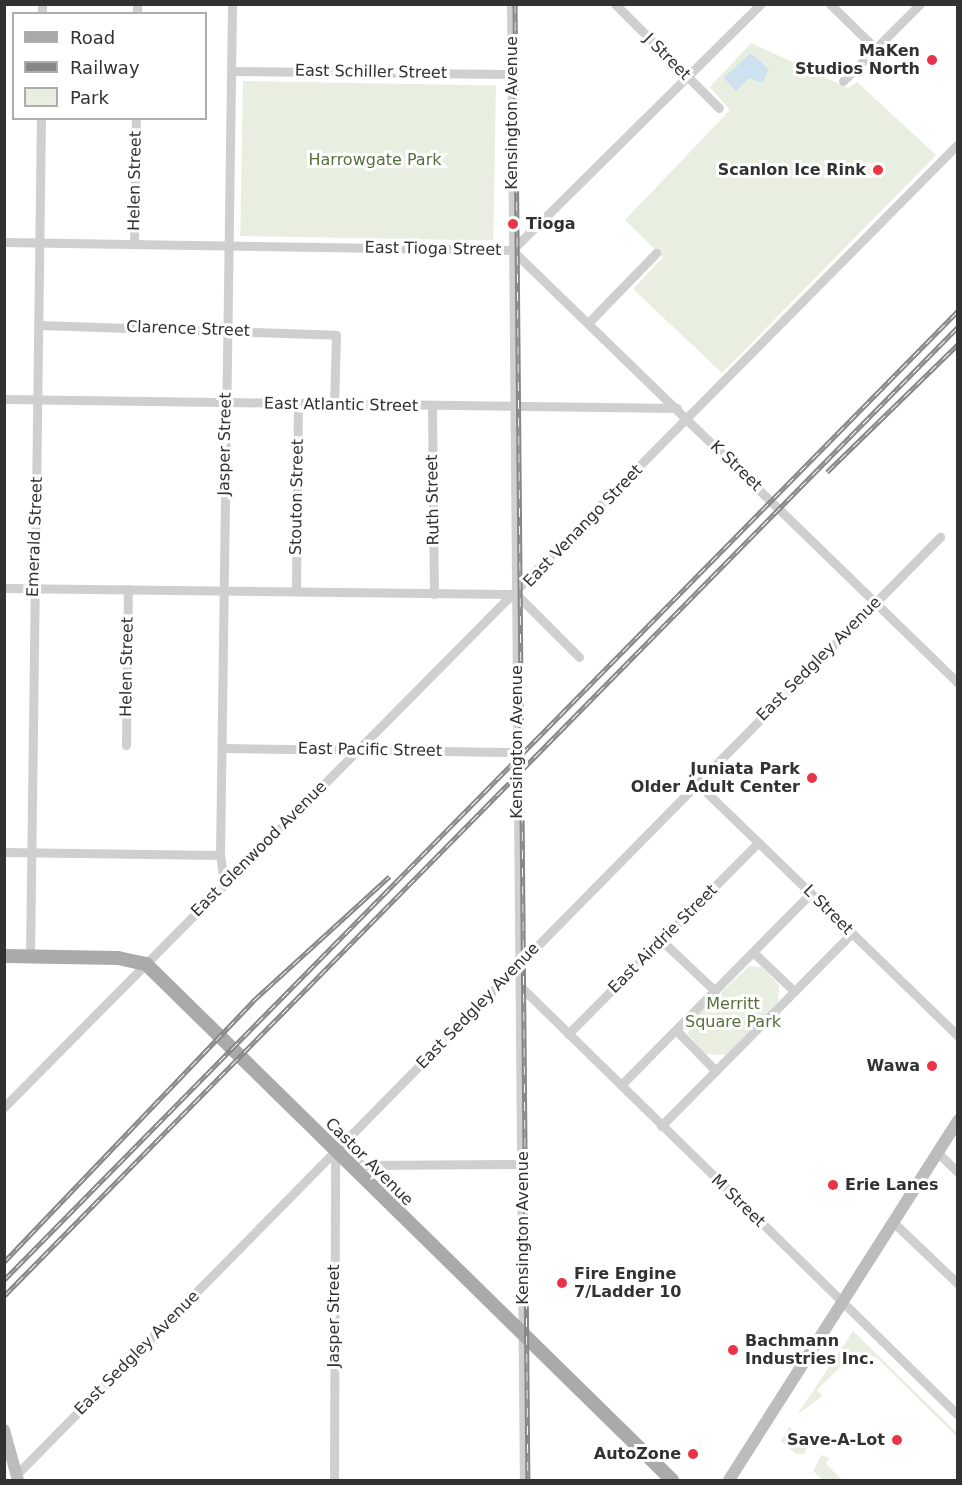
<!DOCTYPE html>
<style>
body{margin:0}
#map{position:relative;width:962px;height:1485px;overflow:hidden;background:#fff;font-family:"DejaVu Sans",sans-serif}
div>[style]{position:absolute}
.green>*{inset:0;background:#e8eee0;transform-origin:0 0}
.water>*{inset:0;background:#cde2ee}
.minor>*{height:9px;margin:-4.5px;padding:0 4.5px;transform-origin:4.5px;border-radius:4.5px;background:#cfcfcf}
.tertiary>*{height:10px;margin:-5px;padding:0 5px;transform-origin:5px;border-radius:5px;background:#cfcfcf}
.secondary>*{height:12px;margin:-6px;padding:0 6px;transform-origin:6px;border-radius:6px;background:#bcbcbc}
.primary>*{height:14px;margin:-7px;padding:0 7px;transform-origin:7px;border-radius:7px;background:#aaa}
.rail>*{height:5px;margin-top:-2.5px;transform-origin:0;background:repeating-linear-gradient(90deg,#fff 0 9px,#878787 0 18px);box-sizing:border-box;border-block:2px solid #878787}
.dots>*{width:16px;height:16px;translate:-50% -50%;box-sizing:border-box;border:3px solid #fff;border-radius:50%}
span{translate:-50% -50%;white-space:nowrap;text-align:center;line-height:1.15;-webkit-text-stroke:6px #fff;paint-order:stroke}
.poi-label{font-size:16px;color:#323232;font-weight:700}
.right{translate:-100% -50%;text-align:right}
.left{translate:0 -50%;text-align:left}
.street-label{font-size:16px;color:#323232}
.park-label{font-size:16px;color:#56703d}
.frame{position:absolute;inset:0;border:6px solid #323232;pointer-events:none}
.legend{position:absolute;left:12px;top:12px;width:195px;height:108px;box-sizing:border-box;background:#fff;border:2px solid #adadad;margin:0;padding:8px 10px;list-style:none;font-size:18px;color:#323232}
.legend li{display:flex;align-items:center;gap:12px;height:30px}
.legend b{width:30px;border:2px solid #adadad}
</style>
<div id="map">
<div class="green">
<div style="clip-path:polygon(751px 43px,848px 88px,857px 82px,936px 155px,722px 373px,633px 289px,663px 257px,625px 220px,730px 110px,710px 87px)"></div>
<div style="left:243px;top:81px;width:253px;height:155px;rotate:1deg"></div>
<div style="clip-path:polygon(749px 966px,762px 967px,779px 985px,778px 1002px,726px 1055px,705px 1054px,688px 1034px,691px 1021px)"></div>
<div style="clip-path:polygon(853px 1331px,957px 1433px,957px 1437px,877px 1358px,856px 1351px,817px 1390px,822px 1396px,797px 1415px)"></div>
<div style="clip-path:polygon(789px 1427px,809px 1443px,804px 1454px,796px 1454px,781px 1441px)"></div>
<div style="clip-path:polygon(821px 1455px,829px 1458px,826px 1464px,842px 1480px,823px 1480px,813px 1471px)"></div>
</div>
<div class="water">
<div style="clip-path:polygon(750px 53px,769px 69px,762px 83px,749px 78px,736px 91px,724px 78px)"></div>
</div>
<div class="minor">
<div style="left:615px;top:4px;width:147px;rotate:45deg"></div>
<div style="left:830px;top:4px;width:64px;rotate:44.4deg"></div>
<div style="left:42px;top:14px;width:10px;rotate:-90deg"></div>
<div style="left:137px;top:14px;width:10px;rotate:-90deg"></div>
<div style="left:231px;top:71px;width:280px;rotate:0.6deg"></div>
<div style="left:843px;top:81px;width:109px;rotate:-45deg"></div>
<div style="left:4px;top:242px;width:508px;rotate:0.9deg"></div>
<div style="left:512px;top:250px;width:350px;rotate:-44.7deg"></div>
<div style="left:134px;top:244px;width:126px;rotate:-89.1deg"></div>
<div style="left:512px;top:250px;width:622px;rotate:44.15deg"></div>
<div style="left:588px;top:323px;width:98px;rotate:-45.8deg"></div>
<div style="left:39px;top:325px;width:297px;rotate:1.9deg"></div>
<div style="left:336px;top:335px;width:70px;rotate:91.6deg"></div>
<div style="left:4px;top:399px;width:673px;rotate:0.77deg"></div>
<div style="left:432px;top:407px;width:187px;rotate:89.4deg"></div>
<div style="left:4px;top:588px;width:512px;rotate:0.67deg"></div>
<div style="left:296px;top:590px;width:186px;rotate:-89.4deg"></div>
<div style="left:516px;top:594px;width:89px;rotate:45deg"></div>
<div style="left:126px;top:745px;width:156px;rotate:-89.3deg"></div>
<div style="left:223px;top:748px;width:294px;rotate:0.8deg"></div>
<div style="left:699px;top:785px;width:361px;rotate:44.1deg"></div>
<div style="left:4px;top:852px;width:216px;rotate:0.8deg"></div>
<div style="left:224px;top:883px;width:28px;rotate:-98deg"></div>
<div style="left:220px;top:855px;width:851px;rotate:-89.19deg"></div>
<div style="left:662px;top:941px;width:73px;rotate:43.3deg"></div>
<div style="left:753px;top:952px;width:57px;rotate:43.6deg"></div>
<div style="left:30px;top:956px;width:838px;rotate:-89.25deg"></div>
<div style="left:520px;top:986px;width:613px;rotate:44.41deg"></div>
<div style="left:676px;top:1030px;width:57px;rotate:45.7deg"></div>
<div style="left:568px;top:1034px;width:269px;rotate:-45.2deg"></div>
<div style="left:621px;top:1085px;width:270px;rotate:-45.3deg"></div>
<div style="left:4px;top:1107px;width:1356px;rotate:-45.27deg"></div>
<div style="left:661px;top:1126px;width:272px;rotate:-45.3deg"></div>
<div style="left:937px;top:1152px;width:29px;rotate:44deg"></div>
<div style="left:348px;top:1158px;width:17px;rotate:25deg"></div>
<div style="left:363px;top:1165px;width:159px;rotate:-0.4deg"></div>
<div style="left:893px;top:1222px;width:90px;rotate:43.6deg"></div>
<div style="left:16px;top:1475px;width:1317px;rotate:-45.43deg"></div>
<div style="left:334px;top:1480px;width:328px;rotate:-89.8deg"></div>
</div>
<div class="tertiary">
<div style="left:512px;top:4px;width:1476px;rotate:89.5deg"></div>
</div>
<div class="secondary">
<div style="left:4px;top:1430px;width:52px;rotate:74.4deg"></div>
<div style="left:729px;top:1480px;width:427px;rotate:-57.5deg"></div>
</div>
<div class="primary">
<div style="left:4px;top:956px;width:114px;rotate:1deg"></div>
<div style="left:118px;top:958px;width:29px;rotate:12deg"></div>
<div style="left:146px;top:964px;width:737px;rotate:44.45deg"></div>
</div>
<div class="rail">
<div style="left:515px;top:4px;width:1476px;rotate:89.5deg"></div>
<div style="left:827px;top:472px;width:183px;rotate:-44.3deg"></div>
<div style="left:4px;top:1262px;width:361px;rotate:-46.3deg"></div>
<div style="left:253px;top:1001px;width:185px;rotate:-42.4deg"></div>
<div style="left:4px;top:1280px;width:1360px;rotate:-45.45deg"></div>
<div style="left:4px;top:1296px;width:1360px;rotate:-45.45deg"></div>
</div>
<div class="dots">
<div style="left:932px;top:60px;background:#ea3344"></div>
<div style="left:878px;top:170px;background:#ea3344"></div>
<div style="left:513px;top:224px;background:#ea3344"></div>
<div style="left:812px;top:778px;background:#ea3344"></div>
<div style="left:932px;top:1066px;background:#ea3344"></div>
<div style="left:833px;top:1185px;background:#ea3344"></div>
<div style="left:562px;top:1283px;background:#ea3344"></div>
<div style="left:733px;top:1350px;background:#ea3344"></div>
<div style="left:897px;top:1440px;background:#ea3344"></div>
<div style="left:693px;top:1454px;background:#ea3344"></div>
</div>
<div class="poi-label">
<span class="right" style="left:920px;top:60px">MaKen<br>Studios North</span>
<span class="right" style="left:866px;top:170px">Scanlon Ice Rink</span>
<span class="left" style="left:526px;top:224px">Tioga</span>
<span class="right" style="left:800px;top:778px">Juniata Park<br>Older Adult Center</span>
<span class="right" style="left:920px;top:1066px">Wawa</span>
<span class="left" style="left:845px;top:1185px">Erie Lanes</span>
<span class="left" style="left:574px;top:1283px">Fire Engine<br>7/Ladder 10</span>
<span class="left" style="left:745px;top:1350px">Bachmann<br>Industries Inc.</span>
<span class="right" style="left:885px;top:1440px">Save-A-Lot</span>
<span class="right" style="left:681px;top:1454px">AutoZone</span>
</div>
<div class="street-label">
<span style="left:667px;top:57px;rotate:45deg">J Street</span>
<span style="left:371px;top:72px;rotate:1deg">East Schiller Street</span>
<span style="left:512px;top:113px;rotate:-90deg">Kensington Avenue</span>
<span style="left:135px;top:181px;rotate:-89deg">Helen Street</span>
<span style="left:433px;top:249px;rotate:1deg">East Tioga Street</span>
<span style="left:188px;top:329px;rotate:2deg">Clarence Street</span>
<span style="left:341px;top:405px;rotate:1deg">East Atlantic Street</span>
<span style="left:225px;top:444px;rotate:-89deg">Jasper Street</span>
<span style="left:736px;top:466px;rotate:44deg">K Street</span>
<span style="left:297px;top:497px;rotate:-89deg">Stouton Street</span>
<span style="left:433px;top:500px;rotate:-91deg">Ruth Street</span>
<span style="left:583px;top:526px;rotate:-46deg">East Venango Street</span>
<span style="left:35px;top:537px;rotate:-88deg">Emerald Street</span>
<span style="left:819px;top:659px;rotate:-45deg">East Sedgley Avenue</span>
<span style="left:127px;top:667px;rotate:-89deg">Helen Street</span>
<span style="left:517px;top:742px;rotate:-90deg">Kensington Avenue</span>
<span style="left:370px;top:750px;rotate:1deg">East Pacific Street</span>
<span style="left:259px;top:849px;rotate:-45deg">East Glenwood Avenue</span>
<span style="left:828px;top:910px;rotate:45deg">L Street</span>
<span style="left:663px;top:939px;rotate:-45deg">East Airdrie Street</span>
<span style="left:478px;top:1006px;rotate:-46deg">East Sedgley Avenue</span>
<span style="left:369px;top:1162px;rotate:45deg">Castor Avenue</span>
<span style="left:738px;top:1201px;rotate:44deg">M Street</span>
<span style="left:523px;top:1228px;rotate:-90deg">Kensington Avenue</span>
<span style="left:334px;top:1316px;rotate:-90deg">Jasper Street</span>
<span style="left:137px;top:1353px;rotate:-45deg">East Sedgley Avenue</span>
</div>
<div class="park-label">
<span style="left:375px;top:160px">Harrowgate Park</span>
<span style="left:733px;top:1013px">Merritt<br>Square Park</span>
</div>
<div class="frame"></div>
<ul class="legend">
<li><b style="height:8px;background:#aaa"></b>Road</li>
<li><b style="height:8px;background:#878787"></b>Railway</li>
<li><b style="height:16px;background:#e8eee0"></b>Park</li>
</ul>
</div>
